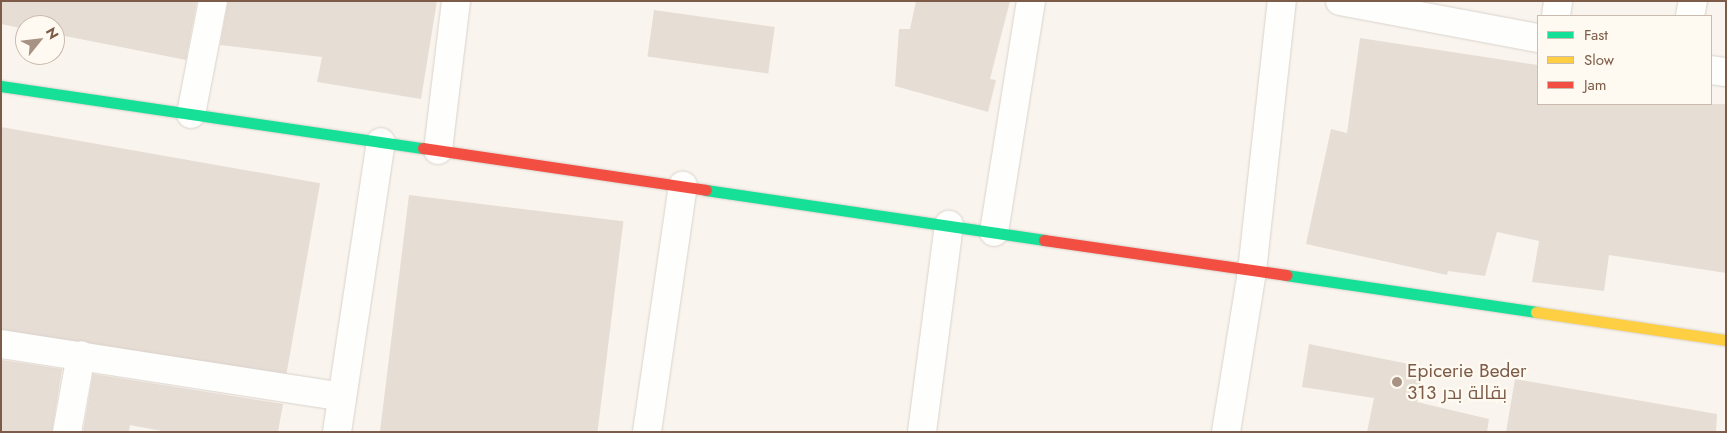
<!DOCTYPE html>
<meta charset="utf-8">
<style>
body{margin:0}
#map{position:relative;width:1727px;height:433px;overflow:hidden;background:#f9f5ee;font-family:Jost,Cairo,sans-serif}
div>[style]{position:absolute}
.building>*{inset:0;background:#e6ddd5;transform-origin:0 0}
.roads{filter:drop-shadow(0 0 1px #dad2cc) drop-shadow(0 0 1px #dad2cc)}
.street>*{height:28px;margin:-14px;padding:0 14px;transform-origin:14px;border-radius:14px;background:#fefefc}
.fast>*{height:11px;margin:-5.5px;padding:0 5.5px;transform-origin:5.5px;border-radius:5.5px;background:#16e098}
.slow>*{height:11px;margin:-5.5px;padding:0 5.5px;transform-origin:5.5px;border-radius:5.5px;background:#ffcf43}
.jam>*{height:11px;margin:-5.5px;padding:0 5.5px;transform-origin:5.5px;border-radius:5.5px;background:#f24e42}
.dots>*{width:14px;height:14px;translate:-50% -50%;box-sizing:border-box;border:2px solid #fffaf1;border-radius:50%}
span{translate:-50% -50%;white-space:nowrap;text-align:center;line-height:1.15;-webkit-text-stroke:4.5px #fffaf1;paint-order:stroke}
.poi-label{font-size:19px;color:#7c5c49}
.left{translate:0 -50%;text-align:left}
.frame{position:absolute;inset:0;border:2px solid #7c5c49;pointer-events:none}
.legend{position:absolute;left:1537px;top:15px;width:175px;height:90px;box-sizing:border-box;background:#fffaf1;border:1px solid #cbbbae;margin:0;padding:6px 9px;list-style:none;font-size:15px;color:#7c5c49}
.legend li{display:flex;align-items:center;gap:10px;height:25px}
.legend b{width:25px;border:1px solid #cbbbae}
.north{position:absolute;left:15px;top:15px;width:50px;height:50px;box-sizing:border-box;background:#fffaf1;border:1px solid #cbbbae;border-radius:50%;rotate:61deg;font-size:14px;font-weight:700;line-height:20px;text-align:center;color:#7c5c49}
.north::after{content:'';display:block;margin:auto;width:18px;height:22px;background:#a89283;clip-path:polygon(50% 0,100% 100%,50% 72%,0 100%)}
</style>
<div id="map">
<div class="building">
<div style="clip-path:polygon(1px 1px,197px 1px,186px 60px,55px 34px,55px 25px,25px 25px,25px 29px,1px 24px)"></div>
<div style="clip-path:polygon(228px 1px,437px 1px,421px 99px,317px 82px,322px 57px,220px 45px)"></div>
<div style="clip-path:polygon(916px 1px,1010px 1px,990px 79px,996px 80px,988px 112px,895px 86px,899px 29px,910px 29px)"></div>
<div style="left:654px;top:10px;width:122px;height:47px;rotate:8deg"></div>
<div style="clip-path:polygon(1360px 38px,1538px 65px,1538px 104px,1726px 104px,1726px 273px,1609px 255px,1604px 291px,1532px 282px,1539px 241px,1497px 232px,1485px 276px,1448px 271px,1447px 275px,1306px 244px,1331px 129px,1347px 133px)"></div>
<div style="left:1px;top:127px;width:324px;height:202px;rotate:10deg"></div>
<div style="left:409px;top:195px;width:216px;height:239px;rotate:7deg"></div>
<div style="clip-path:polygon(1309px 344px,1424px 367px,1417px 402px,1489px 419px,1487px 432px,1367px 432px,1374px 398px,1302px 387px)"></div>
<div style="clip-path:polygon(1px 360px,62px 369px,52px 432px,1px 432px)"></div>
<div style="clip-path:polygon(93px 374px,283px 404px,278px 432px,167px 432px,130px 425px,129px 432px,83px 432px)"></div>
<div style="clip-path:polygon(1515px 379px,1717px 414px,1716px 432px,1506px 432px)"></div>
</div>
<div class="roads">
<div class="street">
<div style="left:1340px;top:1px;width:201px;rotate:10.6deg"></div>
<div style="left:1556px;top:16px;width:15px;rotate:-82deg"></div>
<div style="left:1690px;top:16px;width:15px;rotate:-79deg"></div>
<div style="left:1711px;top:70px;width:15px;rotate:8deg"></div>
<div style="left:191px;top:114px;width:115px;rotate:-79deg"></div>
<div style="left:438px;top:150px;width:150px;rotate:-83.1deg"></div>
<div style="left:994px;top:232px;width:234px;rotate:-80.9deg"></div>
<div style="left:1px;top:344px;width:345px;rotate:8.8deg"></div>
<div style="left:67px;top:432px;width:78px;rotate:-79.7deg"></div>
<div style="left:337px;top:432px;width:293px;rotate:-81.4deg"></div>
<div style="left:647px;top:432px;width:249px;rotate:-81.7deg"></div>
<div style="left:922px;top:432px;width:209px;rotate:-82.6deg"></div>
<div style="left:1226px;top:432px;width:163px;rotate:-80.8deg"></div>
<div style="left:1252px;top:271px;width:272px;rotate:-83.7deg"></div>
</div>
<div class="fast">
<div style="left:1px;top:86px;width:427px;rotate:8.4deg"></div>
<div style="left:706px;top:190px;width:342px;rotate:8.4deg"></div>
<div style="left:1286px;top:275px;width:253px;rotate:8.4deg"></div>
</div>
<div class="slow">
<div style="left:1536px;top:312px;width:192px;rotate:8.4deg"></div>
</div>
<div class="jam">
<div style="left:423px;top:148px;width:286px;rotate:8.4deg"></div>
<div style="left:1044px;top:240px;width:245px;rotate:8.2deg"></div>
</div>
</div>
<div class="dots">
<div style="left:1397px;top:382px;background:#a89283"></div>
</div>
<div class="poi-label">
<span class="left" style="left:1407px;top:382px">Epicerie Beder<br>313 بقالة بدر</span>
</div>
<div class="frame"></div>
<ul class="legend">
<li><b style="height:6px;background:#16e098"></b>Fast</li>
<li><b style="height:6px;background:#ffcf43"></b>Slow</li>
<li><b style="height:6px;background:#f24e42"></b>Jam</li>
</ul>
<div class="north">N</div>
</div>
